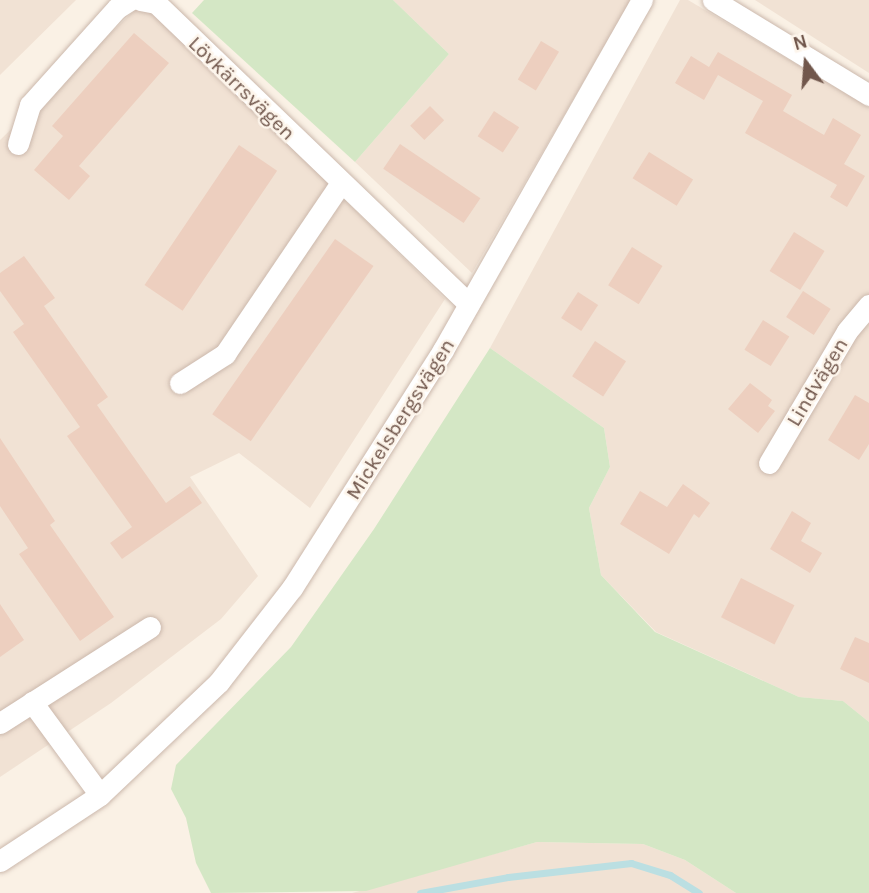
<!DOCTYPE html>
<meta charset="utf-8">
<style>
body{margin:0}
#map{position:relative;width:869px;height:893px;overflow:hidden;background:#faf1e5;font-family:Karla,sans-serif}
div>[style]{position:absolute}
.residential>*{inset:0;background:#f1e2d4}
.green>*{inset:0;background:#d4e7c5}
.stream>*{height:7px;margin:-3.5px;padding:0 3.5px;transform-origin:3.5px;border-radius:3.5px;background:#bbdfe2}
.building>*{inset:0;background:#edcfbf;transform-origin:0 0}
.roads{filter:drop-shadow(0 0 2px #cbb8ac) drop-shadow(0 0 2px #cbb8ac)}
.street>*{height:21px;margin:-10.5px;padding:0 10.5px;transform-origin:10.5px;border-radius:10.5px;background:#fff}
span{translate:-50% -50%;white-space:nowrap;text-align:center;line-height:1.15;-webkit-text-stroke:5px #fdf5eb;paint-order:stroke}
.street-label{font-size:21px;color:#71574c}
.north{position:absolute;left:771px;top:28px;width:70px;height:70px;-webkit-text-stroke:5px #fdf5eb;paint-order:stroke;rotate:344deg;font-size:19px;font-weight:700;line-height:28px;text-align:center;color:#71574c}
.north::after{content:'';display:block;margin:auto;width:24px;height:32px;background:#71574c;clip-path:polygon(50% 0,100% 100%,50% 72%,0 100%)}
</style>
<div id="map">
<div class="residential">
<div style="clip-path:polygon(0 0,76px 0,0 75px)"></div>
<div style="clip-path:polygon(393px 0,631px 0,472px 273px,355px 162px,449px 54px)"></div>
<div style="clip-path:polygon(680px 0,688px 0,869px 107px,869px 722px,843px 701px,799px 697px,656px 632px,601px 575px,589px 508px,610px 467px,604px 428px,490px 348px)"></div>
<div style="clip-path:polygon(755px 0,869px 0,869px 73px)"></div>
<div style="clip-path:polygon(144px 1px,445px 299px,310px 508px,239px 453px,190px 477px,258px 576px,221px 619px,111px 703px,0 777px,0 140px)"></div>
<div style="clip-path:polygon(537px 842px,643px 844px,685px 860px,736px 893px,352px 893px)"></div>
</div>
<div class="green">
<div style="clip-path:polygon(204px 0,393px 0,449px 54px,355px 162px,192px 13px)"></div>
<div style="clip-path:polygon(490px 348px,604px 428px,610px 467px,589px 508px,601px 575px,655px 632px,799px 697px,843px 701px,869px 722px,869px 893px,736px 893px,685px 860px,643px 844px,537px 842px,366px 891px,211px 893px,196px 863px,186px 818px,171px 789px,176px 765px,291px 647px,374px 529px)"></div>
</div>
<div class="stream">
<div style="left:420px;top:893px;width:89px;rotate:-10.3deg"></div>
<div style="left:508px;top:877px;width:124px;rotate:-6.5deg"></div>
<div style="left:631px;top:863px;width:41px;rotate:17.1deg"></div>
<div style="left:670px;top:875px;width:34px;rotate:32deg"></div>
</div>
<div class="building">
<div style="clip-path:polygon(134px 33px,169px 63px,79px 166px,90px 176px,69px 200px,34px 170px,63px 136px,52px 126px)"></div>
<div style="left:541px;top:41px;width:21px;height:45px;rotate:31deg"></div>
<div style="clip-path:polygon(718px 52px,792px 95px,783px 111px,824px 135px,833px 118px,861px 135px,844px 164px,865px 176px,847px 207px,830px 197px,837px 185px,745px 133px,763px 101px,718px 75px,704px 100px,675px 83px,691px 56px,709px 67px)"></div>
<div style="left:430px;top:106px;width:20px;height:28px;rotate:45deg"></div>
<div style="left:494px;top:111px;width:30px;height:30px;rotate:33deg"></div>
<div style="left:400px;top:144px;width:97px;height:30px;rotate:34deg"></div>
<div style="left:239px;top:145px;width:46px;height:169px;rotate:34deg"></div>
<div style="left:649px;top:152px;width:52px;height:31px;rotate:32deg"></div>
<div style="left:794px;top:232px;width:36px;height:46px;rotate:32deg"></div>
<div style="left:335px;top:239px;width:47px;height:214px;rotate:35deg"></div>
<div style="left:632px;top:247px;width:36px;height:45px;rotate:32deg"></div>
<div style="clip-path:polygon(24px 256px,55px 298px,44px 306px,108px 397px,97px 405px,166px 503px,190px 486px,202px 503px,122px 559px,110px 543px,132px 527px,67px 436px,80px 427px,13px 332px,24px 324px,0 291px,0 273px)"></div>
<div style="left:803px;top:291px;width:33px;height:31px;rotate:33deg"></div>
<div style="left:578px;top:292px;width:24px;height:31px;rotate:33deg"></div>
<div style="left:763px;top:320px;width:31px;height:35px;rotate:32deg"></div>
<div style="left:595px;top:341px;width:37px;height:42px;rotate:33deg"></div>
<div style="clip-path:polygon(750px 383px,772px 400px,768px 406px,775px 411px,758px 433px,728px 409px)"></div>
<div style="clip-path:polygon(855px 395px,869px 403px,869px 444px,859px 460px,828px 440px)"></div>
<div style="clip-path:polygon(0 438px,55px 521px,50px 525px,114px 617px,80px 641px,19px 554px,28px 548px,0 506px)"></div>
<div style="clip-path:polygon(683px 484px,710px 503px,699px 518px,694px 514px,669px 554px,620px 524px,640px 491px,667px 507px)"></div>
<div style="clip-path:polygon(792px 511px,811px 523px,801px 541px,822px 553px,810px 573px,770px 549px)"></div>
<div style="left:741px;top:578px;width:60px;height:44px;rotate:27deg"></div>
<div style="clip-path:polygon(0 604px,24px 640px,0 657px)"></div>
<div style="clip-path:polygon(855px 637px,869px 643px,869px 683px,840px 669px)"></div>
</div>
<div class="roads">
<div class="street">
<div style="left:140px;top:0;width:16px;rotate:11deg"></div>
<div style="left:156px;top:3px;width:434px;rotate:43.9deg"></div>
<div style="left:713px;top:0;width:183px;rotate:31.3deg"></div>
<div style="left:18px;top:144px;width:41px;rotate:-72.9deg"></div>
<div style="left:30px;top:105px;width:130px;rotate:-48.1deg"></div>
<div style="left:117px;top:8px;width:15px;rotate:-32deg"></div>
<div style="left:180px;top:383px;width:54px;rotate:-32.8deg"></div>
<div style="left:225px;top:354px;width:205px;rotate:-55.9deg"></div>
<div style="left:769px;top:463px;width:153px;rotate:-59.4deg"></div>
<div style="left:847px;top:331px;width:34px;rotate:-50deg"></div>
<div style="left:32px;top:702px;width:115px;rotate:53.8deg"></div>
<div style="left:0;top:723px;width:178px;rotate:-32.6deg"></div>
<div style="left:0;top:861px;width:120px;rotate:-33.4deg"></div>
<div style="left:100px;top:795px;width:164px;rotate:-43.5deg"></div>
<div style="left:219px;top:682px;width:119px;rotate:-52.2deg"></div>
<div style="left:292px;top:588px;width:282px;rotate:-57.6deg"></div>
<div style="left:443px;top:350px;width:403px;rotate:-60.4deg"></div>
</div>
</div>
<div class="street-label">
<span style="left:242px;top:88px;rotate:44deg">Lövkärrsvägen</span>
<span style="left:817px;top:382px;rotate:-59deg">Lindvägen</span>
<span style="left:400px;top:419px;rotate:-58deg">Mickelsbergsvägen</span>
</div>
<div class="north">N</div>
</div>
